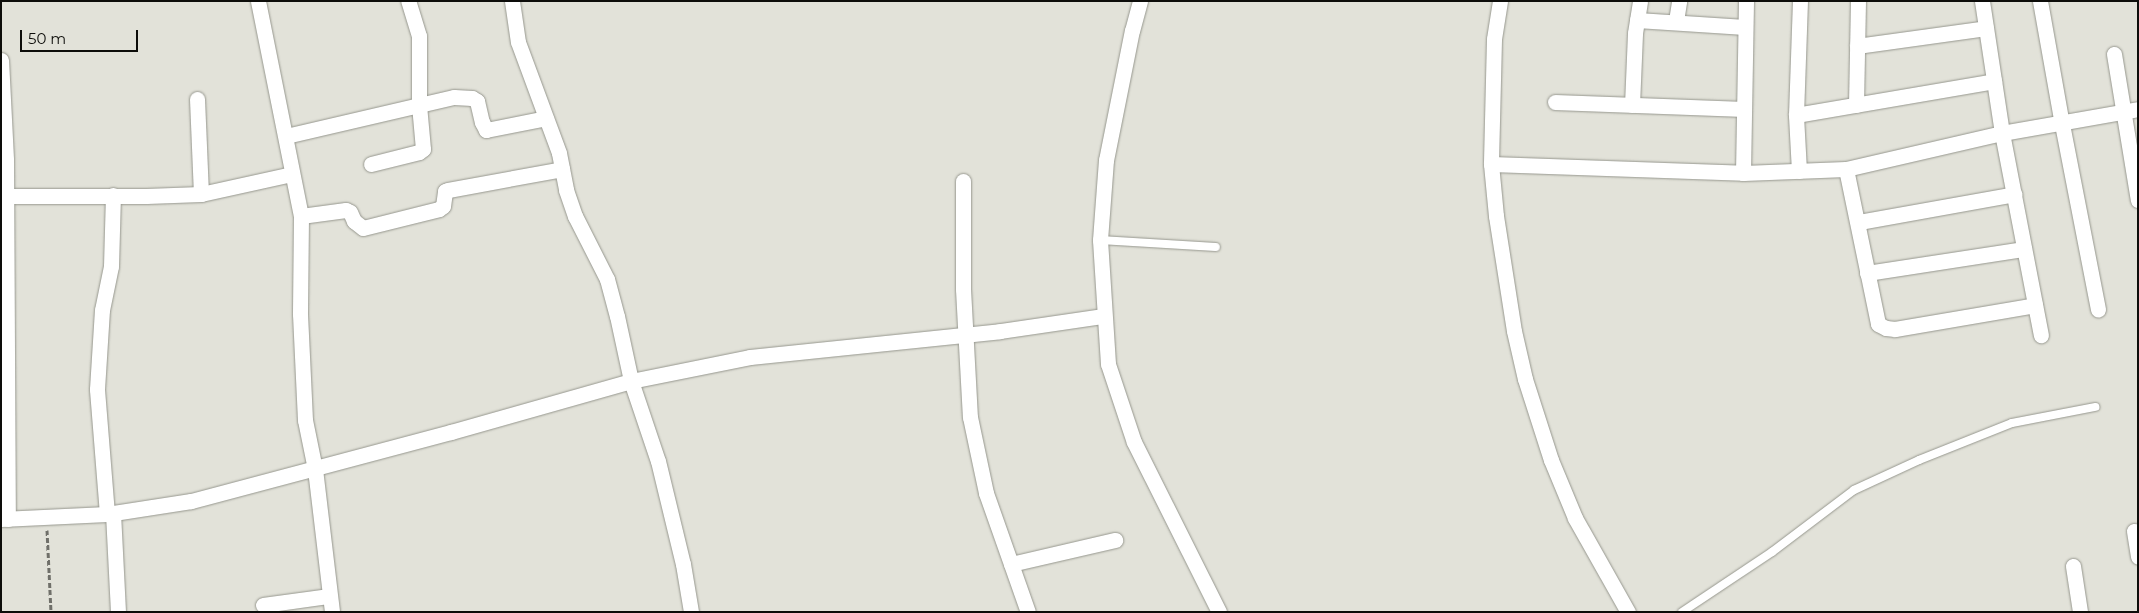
<!DOCTYPE html>
<style>
body{margin:0}
#map{position:relative;width:2139px;height:613px;overflow:hidden;background:#e2e2d9;font-family:Montserrat,sans-serif}
div>[style]{position:absolute}
.path>*{height:3px;margin-top:-1.5px;transform-origin:0;background:repeating-linear-gradient(90deg,#6f6f69 0 5px,transparent 0 7.5px)}
.roads{filter:drop-shadow(0 0 1px #96978e) drop-shadow(0 0 1px #96978e)}
.lane>*{height:8px;margin:-4px;padding:0 4px;transform-origin:4px;border-radius:4px;background:#fff}
.street>*{height:15px;margin:-7.5px;padding:0 7.5px;transform-origin:7.5px;border-radius:7.5px;background:#fff}
span{translate:-50% -50%;white-space:nowrap;text-align:center;line-height:1.15;-webkit-text-stroke:4.5px #e2e2d9;paint-order:stroke}
.frame{position:absolute;inset:0;border:2px solid #0d0d0a;pointer-events:none}
.scale{position:absolute;left:20px;top:30px;width:118px;height:22px;box-sizing:border-box;border:2px solid #0d0d0a;border-top:0;padding-left:6px;font-size:15px;line-height:18px;white-space:nowrap;color:#0d0d0a;-webkit-text-stroke:4px #e2e2d9;paint-order:stroke}
</style>
<div id="map">
<div class="path">
<div style="left:47px;top:530px;width:82px;rotate:87.2deg"></div>
</div>
<div class="roads">
<div class="lane">
<div style="left:1100px;top:240px;width:116px;rotate:3.5deg"></div>
<div style="left:1682px;top:612px;width:108px;rotate:-33.7deg"></div>
<div style="left:1772px;top:552px;width:103px;rotate:-37.1deg"></div>
<div style="left:1854px;top:490px;width:72px;rotate:-24.8deg"></div>
<div style="left:1919px;top:460px;width:100px;rotate:-21.7deg"></div>
<div style="left:2012px;top:423px;width:85px;rotate:-10.9deg"></div>
</div>
<div class="street">
<div style="left:258px;top:1px;width:219px;rotate:78.7deg"></div>
<div style="left:301px;top:216px;width:98px;rotate:90.6deg"></div>
<div style="left:300px;top:314px;width:106px;rotate:87.3deg"></div>
<div style="left:305px;top:420px;width:50px;rotate:78.5deg"></div>
<div style="left:315px;top:469px;width:144px;rotate:83.2deg"></div>
<div style="left:512px;top:1px;width:41px;rotate:81.7deg"></div>
<div style="left:518px;top:42px;width:118px;rotate:69.7deg"></div>
<div style="left:559px;top:153px;width:38px;rotate:79deg"></div>
<div style="left:566px;top:190px;width:28px;rotate:71deg"></div>
<div style="left:575px;top:216px;width:71px;rotate:63.1deg"></div>
<div style="left:607px;top:279px;width:38px;rotate:75deg"></div>
<div style="left:617px;top:316px;width:66px;rotate:77.8deg"></div>
<div style="left:631px;top:381px;width:84px;rotate:71.4deg"></div>
<div style="left:658px;top:461px;width:106px;rotate:76.4deg"></div>
<div style="left:683px;top:564px;width:49px;rotate:80.5deg"></div>
<div style="left:1140px;top:1px;width:30px;rotate:105deg"></div>
<div style="left:1132px;top:30px;width:133px;rotate:101.3deg"></div>
<div style="left:1106px;top:160px;width:80px;rotate:94.3deg"></div>
<div style="left:1100px;top:240px;width:124px;rotate:86.3deg"></div>
<div style="left:1108px;top:364px;width:82px;rotate:71.6deg"></div>
<div style="left:1134px;top:442px;width:190px;rotate:63.4deg"></div>
<div style="left:1500px;top:1px;width:38px;rotate:99deg"></div>
<div style="left:1494px;top:39px;width:125px;rotate:91.4deg"></div>
<div style="left:1491px;top:164px;width:52px;rotate:84.5deg"></div>
<div style="left:1496px;top:216px;width:116px;rotate:81.1deg"></div>
<div style="left:1514px;top:331px;width:49px;rotate:77.1deg"></div>
<div style="left:1525px;top:379px;width:85px;rotate:72.2deg"></div>
<div style="left:1551px;top:460px;width:63px;rotate:67.5deg"></div>
<div style="left:1575px;top:518px;width:108px;rotate:60.6deg"></div>
<div style="left:1982px;top:1px;width:134px;rotate:81.4deg"></div>
<div style="left:2002px;top:133px;width:206px;rotate:79.1deg"></div>
<div style="left:2040px;top:1px;width:125px;rotate:79.9deg"></div>
<div style="left:2062px;top:124px;width:189px;rotate:79deg"></div>
<div style="left:1637px;top:20px;width:108px;rotate:3.7deg"></div>
<div style="left:1676px;top:21px;width:20px;rotate:-81deg"></div>
<div style="left:1857px;top:46px;width:130px;rotate:-7.9deg"></div>
<div style="left:2114px;top:54px;width:148px;rotate:80.7deg"></div>
<div style="left:1px;top:60px;width:100px;rotate:87.1deg"></div>
<div style="left:6px;top:160px;width:359px;rotate:89.7deg"></div>
<div style="left:197px;top:99px;width:95px;rotate:87.6deg"></div>
<div style="left:1555px;top:102px;width:189px;rotate:2.1deg"></div>
<div style="left:1632px;top:105px;width:72px;rotate:-87.6deg"></div>
<div style="left:1635px;top:33px;width:32px;rotate:-81deg"></div>
<div style="left:1856px;top:105px;width:104px;rotate:-88.9deg"></div>
<div style="left:1796px;top:115px;width:201px;rotate:-9.7deg"></div>
<div style="left:286px;top:136px;width:172px;rotate:-13.1deg"></div>
<div style="left:454px;top:97px;width:18px;rotate:3deg"></div>
<div style="left:472px;top:98px;width:6px;rotate:31deg"></div>
<div style="left:477px;top:101px;width:22px;rotate:77deg"></div>
<div style="left:482px;top:122px;width:9px;rotate:63deg"></div>
<div style="left:486px;top:130px;width:61px;rotate:-11.3deg"></div>
<div style="left:371px;top:164px;width:49px;rotate:-14deg"></div>
<div style="left:419px;top:152px;width:5px;rotate:-37deg"></div>
<div style="left:423px;top:149px;width:44px;rotate:-95.2deg"></div>
<div style="left:419px;top:105px;width:69px;rotate:-90deg"></div>
<div style="left:419px;top:36px;width:37px;rotate:-107deg"></div>
<div style="left:1491px;top:164px;width:252px;rotate:2deg"></div>
<div style="left:1743px;top:173px;width:103px;rotate:-2.2deg"></div>
<div style="left:1846px;top:169px;width:160px;rotate:-13deg"></div>
<div style="left:2002px;top:133px;width:138px;rotate:-10deg"></div>
<div style="left:1846px;top:169px;width:158px;rotate:78.3deg"></div>
<div style="left:1878px;top:324px;width:9px;rotate:27deg"></div>
<div style="left:1886px;top:328px;width:9px;rotate:6deg"></div>
<div style="left:1895px;top:329px;width:142px;rotate:-9.7deg"></div>
<div style="left:1799px;top:171px;width:56px;rotate:-93.1deg"></div>
<div style="left:1796px;top:115px;width:114px;rotate:-88deg"></div>
<div style="left:1743px;top:173px;width:172px;rotate:-89deg"></div>
<div style="left:963px;top:181px;width:108px;rotate:90deg"></div>
<div style="left:963px;top:289px;width:128px;rotate:86.9deg"></div>
<div style="left:970px;top:417px;width:78px;rotate:78.1deg"></div>
<div style="left:986px;top:493px;width:126px;rotate:70.6deg"></div>
<div style="left:7px;top:196px;width:139px"></div>
<div style="left:146px;top:196px;width:55px;rotate:-2.1deg"></div>
<div style="left:201px;top:194px;width:93px;rotate:-12.4deg"></div>
<div style="left:301px;top:216px;width:45px;rotate:-7.6deg"></div>
<div style="left:346px;top:210px;width:4px;rotate:27deg"></div>
<div style="left:350px;top:212px;width:10px;rotate:66deg"></div>
<div style="left:354px;top:221px;width:11px;rotate:38deg"></div>
<div style="left:363px;top:228px;width:78px;rotate:-14deg"></div>
<div style="left:439px;top:209px;width:5px;rotate:-37deg"></div>
<div style="left:443px;top:206px;width:15px;rotate:-82deg"></div>
<div style="left:445px;top:191px;width:3px;rotate:-18deg"></div>
<div style="left:448px;top:190px;width:116px;rotate:-10.4deg"></div>
<div style="left:1859px;top:222px;width:158px;rotate:-10.2deg"></div>
<div style="left:1867px;top:273px;width:159px;rotate:-8.7deg"></div>
<div style="left:113px;top:513px;width:99px;rotate:87.1deg"></div>
<div style="left:107px;top:514px;width:125px;rotate:-94.6deg"></div>
<div style="left:97px;top:389px;width:79px;rotate:-86.4deg"></div>
<div style="left:102px;top:310px;width:45px;rotate:-78.4deg"></div>
<div style="left:111px;top:266px;width:71px;rotate:-88.4deg"></div>
<div style="left:1px;top:519px;width:106px;rotate:-2.7deg"></div>
<div style="left:107px;top:514px;width:85px;rotate:-8.8deg"></div>
<div style="left:191px;top:501px;width:269px;rotate:-14.9deg"></div>
<div style="left:451px;top:432px;width:187px;rotate:-15.8deg"></div>
<div style="left:631px;top:381px;width:121px;rotate:-11.4deg"></div>
<div style="left:750px;top:357px;width:251px;rotate:-5.9deg"></div>
<div style="left:1000px;top:331px;width:104px;rotate:-8.3deg"></div>
<div style="left:2134px;top:531px;width:26px;rotate:81deg"></div>
<div style="left:1011px;top:564px;width:107px;rotate:-13deg"></div>
<div style="left:2073px;top:566px;width:47px;rotate:81.3deg"></div>
<div style="left:263px;top:605px;width:67px;rotate:-7.8deg"></div>
</div>
</div>
<div class="frame"></div>
<div class="scale">50 m</div>
</div>
